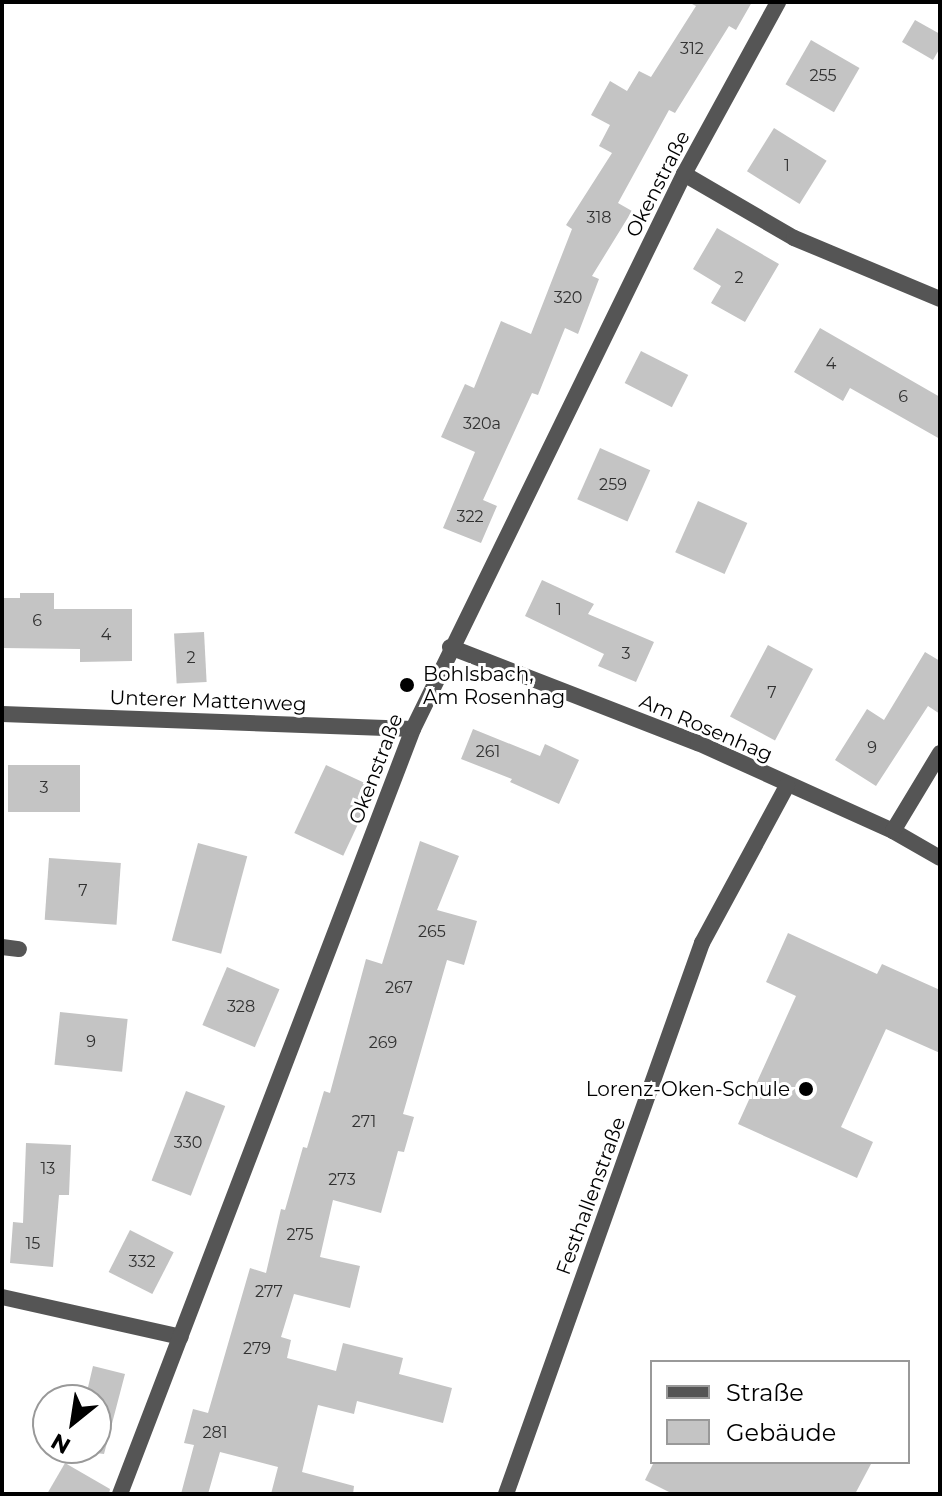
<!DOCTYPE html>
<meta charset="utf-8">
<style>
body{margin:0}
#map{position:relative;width:942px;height:1496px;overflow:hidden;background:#fff;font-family:Montserrat,sans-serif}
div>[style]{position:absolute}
.building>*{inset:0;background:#c4c4c4;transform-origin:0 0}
.lane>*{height:16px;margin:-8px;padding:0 8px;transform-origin:8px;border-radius:8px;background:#555}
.street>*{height:16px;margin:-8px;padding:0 8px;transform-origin:8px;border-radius:8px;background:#555}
.dots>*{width:22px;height:22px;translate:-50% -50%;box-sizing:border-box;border:4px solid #fff;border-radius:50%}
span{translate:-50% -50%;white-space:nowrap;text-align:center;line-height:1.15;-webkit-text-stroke:6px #fff;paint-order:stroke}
.number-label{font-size:16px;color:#313131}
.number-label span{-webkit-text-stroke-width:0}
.street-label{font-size:20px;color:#000}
.poi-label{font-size:20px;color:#000}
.left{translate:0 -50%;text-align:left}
.right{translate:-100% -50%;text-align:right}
.frame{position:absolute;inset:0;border:4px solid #000;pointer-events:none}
.legend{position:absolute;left:650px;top:1360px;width:260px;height:104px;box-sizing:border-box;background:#fff;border:2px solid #999;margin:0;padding:10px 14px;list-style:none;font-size:24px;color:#000}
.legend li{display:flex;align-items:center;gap:16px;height:40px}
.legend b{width:40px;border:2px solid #999}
.north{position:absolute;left:32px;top:1384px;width:80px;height:80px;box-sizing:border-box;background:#fff;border:2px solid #999;border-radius:50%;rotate:210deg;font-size:22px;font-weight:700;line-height:32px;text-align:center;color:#000}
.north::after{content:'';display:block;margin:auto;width:28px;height:36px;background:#000;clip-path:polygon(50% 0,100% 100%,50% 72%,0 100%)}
</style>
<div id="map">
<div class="building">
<div style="clip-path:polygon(688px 2px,752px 2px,736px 30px,729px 26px,675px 113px,669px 110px,618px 203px,632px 211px,592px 276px,599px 279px,578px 334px,565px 328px,538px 395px,532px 393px,483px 500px,497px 506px,481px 543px,443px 528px,475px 452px,441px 437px,465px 384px,474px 388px,501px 321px,531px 334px,572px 229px,566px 225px,612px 153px,599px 146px,610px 125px,591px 115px,610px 81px,627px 91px,639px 71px,651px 77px,696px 6px)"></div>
<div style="clip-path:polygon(915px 20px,940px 34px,940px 48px,933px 60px,902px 42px)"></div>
<div style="left:811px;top:40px;width:56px;height:51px;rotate:30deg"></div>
<div style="left:774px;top:128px;width:62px;height:51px;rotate:32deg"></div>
<div style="clip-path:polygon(717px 228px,779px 264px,745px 322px,711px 303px,721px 286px,693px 269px)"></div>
<div style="clip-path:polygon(820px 328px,940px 397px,940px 439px,850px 388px,843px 401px,794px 372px)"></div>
<div style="left:641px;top:351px;width:53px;height:36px;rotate:27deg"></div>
<div style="left:600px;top:448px;width:55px;height:56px;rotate:24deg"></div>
<div style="left:698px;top:501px;width:54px;height:56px;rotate:24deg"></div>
<div style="clip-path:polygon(542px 580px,594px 604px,588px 614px,654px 642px,636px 682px,598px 666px,604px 654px,525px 616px)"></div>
<div style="clip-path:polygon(20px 593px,54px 593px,54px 609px,132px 609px,132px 661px,80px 662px,80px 649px,2px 648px,2px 598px,20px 598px)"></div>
<div style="left:204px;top:632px;width:50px;height:30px;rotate:87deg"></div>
<div style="left:768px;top:645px;width:51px;height:81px;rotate:28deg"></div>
<div style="clip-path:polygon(925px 652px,940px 661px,940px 714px,928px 706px,876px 786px,835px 760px,867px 709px,884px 720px)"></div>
<div style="clip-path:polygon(473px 729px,540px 756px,545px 744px,579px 760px,559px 804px,510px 782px,512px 779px,461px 759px)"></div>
<div style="left:8px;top:765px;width:72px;height:47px"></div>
<div style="left:326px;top:765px;width:54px;height:75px;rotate:25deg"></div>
<div style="clip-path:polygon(420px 841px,459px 856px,437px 910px,477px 921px,464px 965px,447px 960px,403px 1114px,414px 1117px,404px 1152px,398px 1151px,381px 1213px,333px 1200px,320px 1257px,360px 1266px,350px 1308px,294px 1294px,281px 1337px,291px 1340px,287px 1358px,336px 1371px,343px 1343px,403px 1358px,399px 1374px,452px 1388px,443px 1423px,357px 1401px,354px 1414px,318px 1405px,302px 1472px,354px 1486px,353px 1494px,271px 1494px,278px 1467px,220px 1452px,208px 1494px,181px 1494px,194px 1445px,184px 1443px,193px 1409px,208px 1413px,250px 1268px,266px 1273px,281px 1209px,285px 1210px,303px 1147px,307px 1148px,324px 1091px,330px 1093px,366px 959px,382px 964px)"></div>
<div style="left:198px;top:843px;width:51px;height:101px;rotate:15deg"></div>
<div style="left:49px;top:858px;width:72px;height:62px;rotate:4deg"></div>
<div style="clip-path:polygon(788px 933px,877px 974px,882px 964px,940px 990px,940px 1053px,886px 1029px,841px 1127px,873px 1142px,857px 1178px,738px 1124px,796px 996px,766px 982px)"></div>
<div style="left:227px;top:967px;width:57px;height:63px;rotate:23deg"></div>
<div style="left:60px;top:1012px;width:68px;height:53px;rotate:6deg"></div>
<div style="left:186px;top:1091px;width:42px;height:96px;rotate:21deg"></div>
<div style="clip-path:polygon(26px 1143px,71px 1145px,69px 1195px,59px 1195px,53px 1267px,10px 1263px,13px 1222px,23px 1223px)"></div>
<div style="left:130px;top:1230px;width:49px;height:47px;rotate:27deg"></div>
<div style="clip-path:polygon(93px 1366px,125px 1374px,104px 1454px,96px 1453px,96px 1400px,85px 1400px)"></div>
<div style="clip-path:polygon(654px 1462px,872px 1462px,855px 1494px,673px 1494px,645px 1480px)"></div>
<div style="clip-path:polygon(65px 1463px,110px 1489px,109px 1494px,47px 1494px)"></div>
</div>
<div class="lane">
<div style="left:2px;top:947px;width:17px;rotate:7deg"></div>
</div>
<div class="street">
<div style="left:684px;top:174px;width:127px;rotate:30.2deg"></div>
<div style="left:794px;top:238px;width:158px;rotate:22.7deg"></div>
<div style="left:450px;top:647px;width:266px;rotate:21.2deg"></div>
<div style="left:698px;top:743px;width:214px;rotate:24.3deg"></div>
<div style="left:893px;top:831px;width:54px;rotate:29.9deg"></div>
<div style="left:2px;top:714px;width:411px;rotate:2.1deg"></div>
<div style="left:893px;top:831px;width:91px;rotate:-58.9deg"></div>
<div style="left:2px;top:1297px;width:183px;rotate:12.6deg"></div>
<div style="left:120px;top:1494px;width:819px;rotate:-69.04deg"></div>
<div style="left:413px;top:729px;width:618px;rotate:-63.97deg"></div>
<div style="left:684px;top:174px;width:196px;rotate:-61.3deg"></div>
<div style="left:506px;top:1494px;width:585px;rotate:-70.42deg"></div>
<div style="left:702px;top:943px;width:179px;rotate:-61.6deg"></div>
</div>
<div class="dots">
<div style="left:407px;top:685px;background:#000"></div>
<div style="left:806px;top:1089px;background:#000"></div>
</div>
<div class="number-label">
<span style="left:692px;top:49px">312</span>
<span style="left:823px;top:76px">255</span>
<span style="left:787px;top:166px">1</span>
<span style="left:599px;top:218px">318</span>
<span style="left:739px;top:278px">2</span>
<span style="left:568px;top:298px">320</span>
<span style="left:831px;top:364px">4</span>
<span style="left:903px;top:397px">6</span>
<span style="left:482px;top:424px">320a</span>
<span style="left:613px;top:485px">259</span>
<span style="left:470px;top:517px">322</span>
<span style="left:559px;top:610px">1</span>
<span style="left:37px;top:621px">6</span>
<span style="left:106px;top:635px">4</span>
<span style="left:626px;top:654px">3</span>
<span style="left:191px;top:658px">2</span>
<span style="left:772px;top:693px">7</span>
<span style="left:872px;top:748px">9</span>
<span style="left:488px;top:752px">261</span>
<span style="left:44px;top:788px">3</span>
<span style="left:83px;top:891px">7</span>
<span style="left:432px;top:932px">265</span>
<span style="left:399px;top:988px">267</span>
<span style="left:241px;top:1007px">328</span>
<span style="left:91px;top:1042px">9</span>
<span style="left:383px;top:1043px">269</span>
<span style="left:364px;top:1122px">271</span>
<span style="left:188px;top:1143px">330</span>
<span style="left:48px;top:1169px">13</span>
<span style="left:342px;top:1180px">273</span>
<span style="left:300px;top:1235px">275</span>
<span style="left:33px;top:1244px">15</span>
<span style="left:142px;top:1262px">332</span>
<span style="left:269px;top:1292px">277</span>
<span style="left:257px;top:1349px">279</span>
<span style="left:215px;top:1433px">281</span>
</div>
<div class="street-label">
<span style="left:658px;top:184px;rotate:-63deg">Okenstraße</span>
<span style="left:208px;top:701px;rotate:2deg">Unterer Mattenweg</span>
<span style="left:706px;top:728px;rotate:23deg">Am Rosenhag</span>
<span style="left:376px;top:769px;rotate:-69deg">Okenstraße</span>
<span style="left:591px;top:1196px;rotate:-70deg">Festhallenstraße</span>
</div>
<div class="poi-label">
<span class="left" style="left:423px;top:686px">Bohlsbach,<br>Am Rosenhag</span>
<span class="right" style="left:790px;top:1089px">Lorenz-Oken-Schule</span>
</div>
<div class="frame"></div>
<ul class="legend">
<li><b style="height:10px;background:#555"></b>Straße</li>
<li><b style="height:22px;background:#c4c4c4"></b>Gebäude</li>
</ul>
<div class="north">N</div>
</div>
